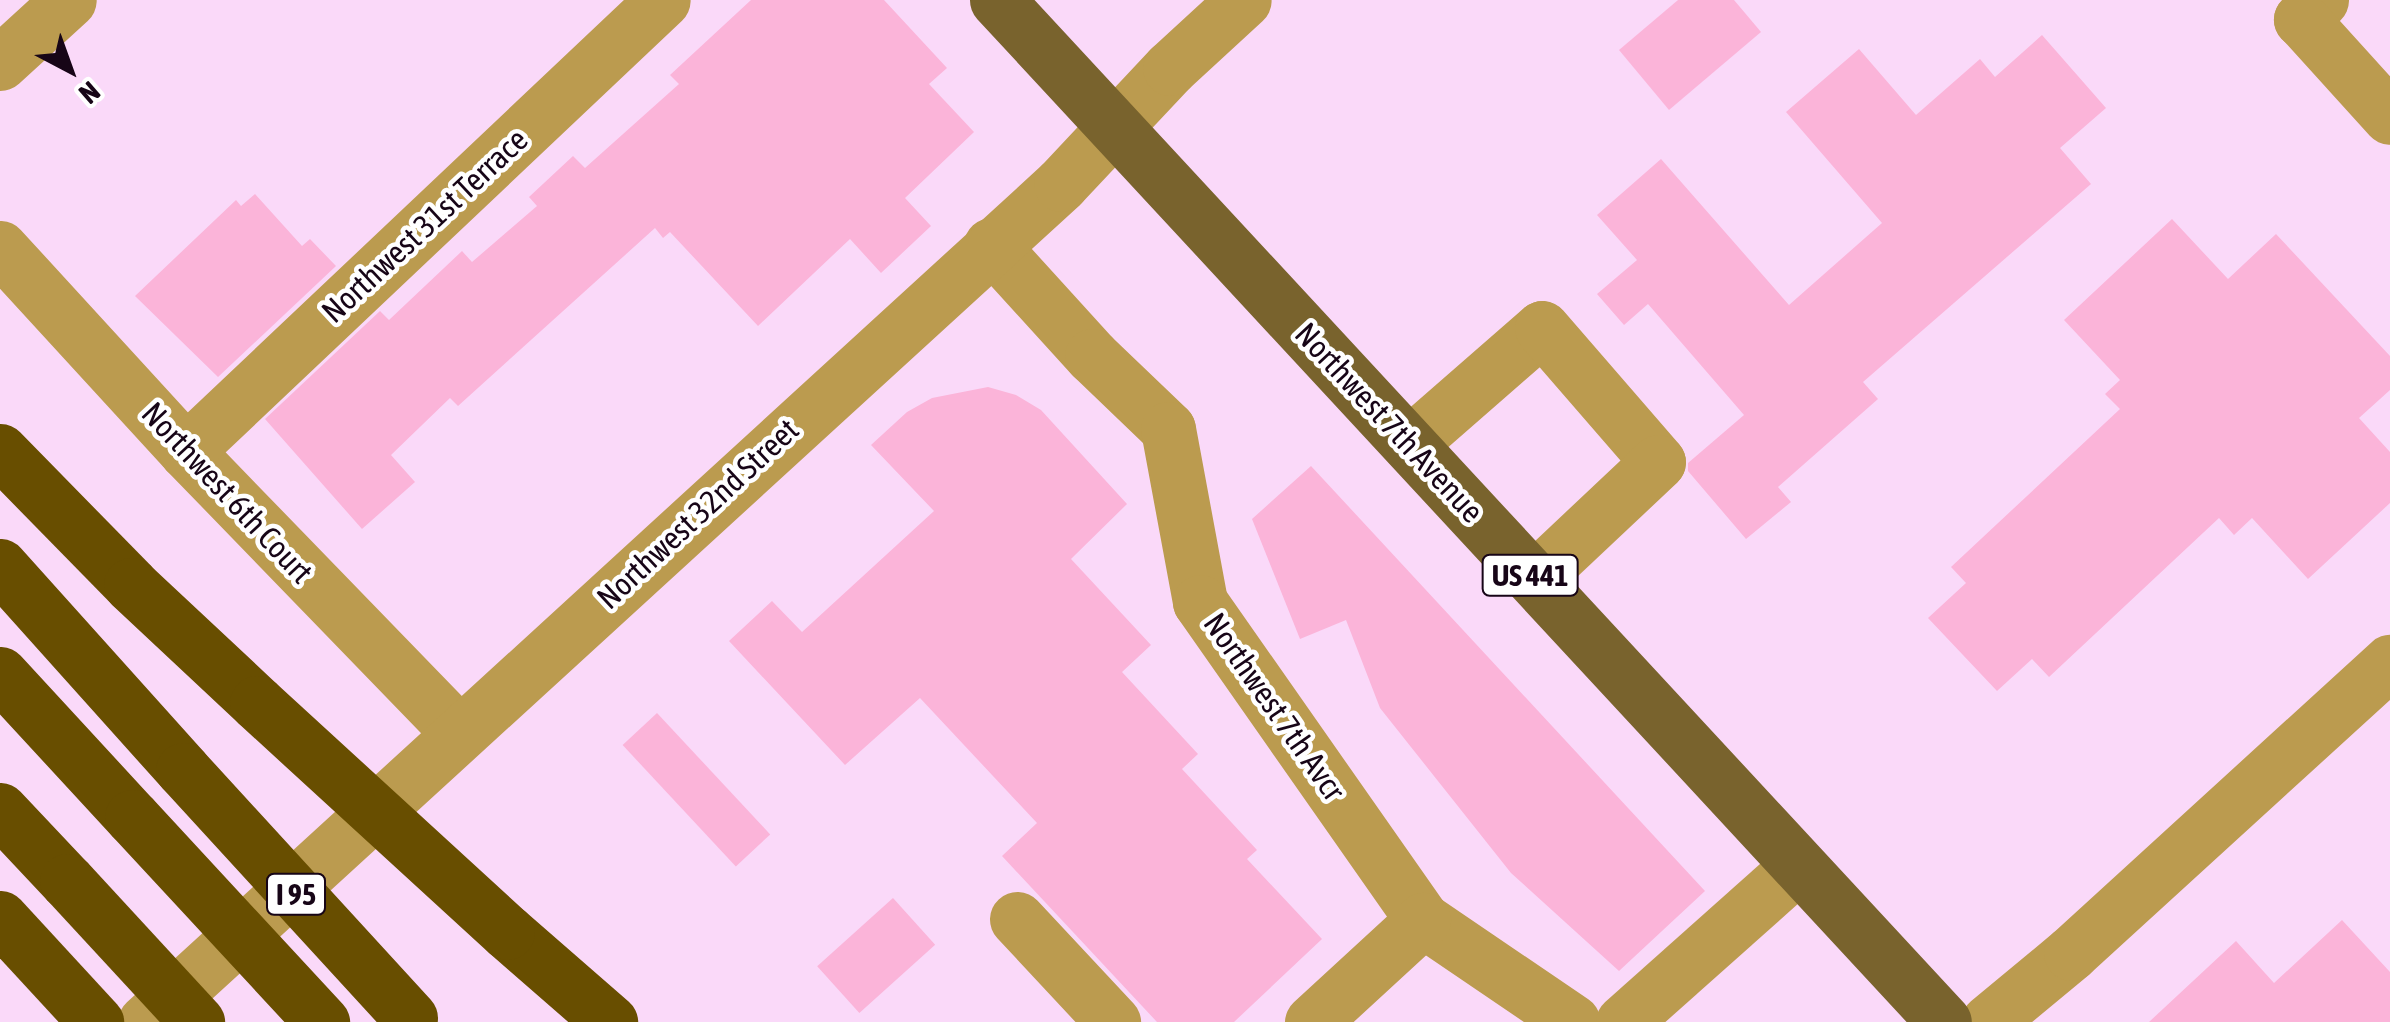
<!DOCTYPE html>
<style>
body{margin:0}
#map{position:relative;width:2390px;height:1022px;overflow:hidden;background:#fad9f9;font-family:"Asap Condensed",sans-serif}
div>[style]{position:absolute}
.building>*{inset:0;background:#fbb4d9;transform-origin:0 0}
.minor>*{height:55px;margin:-27.5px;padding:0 27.5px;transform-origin:27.5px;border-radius:27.5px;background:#bb9b4f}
.major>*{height:55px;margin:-27.5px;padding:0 27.5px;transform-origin:27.5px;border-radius:27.5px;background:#79632d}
.highway>*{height:55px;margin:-27.5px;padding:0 27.5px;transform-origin:27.5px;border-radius:27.5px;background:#684e00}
.highway-bridge>*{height:55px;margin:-27.5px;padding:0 27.5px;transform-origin:27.5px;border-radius:27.5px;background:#684e00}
span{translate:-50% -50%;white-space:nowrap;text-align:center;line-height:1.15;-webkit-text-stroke:9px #fff;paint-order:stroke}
.shield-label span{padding:2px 8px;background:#fff;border:2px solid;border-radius:8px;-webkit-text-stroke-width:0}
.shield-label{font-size:30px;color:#170517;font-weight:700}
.street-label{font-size:32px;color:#170517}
.north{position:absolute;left:20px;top:20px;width:100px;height:100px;-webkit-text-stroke:8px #fff;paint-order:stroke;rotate:139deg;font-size:28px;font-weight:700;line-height:40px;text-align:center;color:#170517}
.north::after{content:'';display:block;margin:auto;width:35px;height:45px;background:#170517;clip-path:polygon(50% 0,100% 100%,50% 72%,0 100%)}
</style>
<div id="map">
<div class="building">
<div style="clip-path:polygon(751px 0,884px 0,947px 68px,929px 84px,974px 132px,905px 198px,931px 226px,881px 273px,850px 239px,758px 326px,670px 232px,663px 238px,655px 228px,458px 406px,450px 398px,391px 455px,415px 482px,362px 529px,265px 419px,380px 311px,389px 320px,462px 251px,472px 262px,537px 206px,529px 197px,573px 156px,585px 168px,679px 84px,670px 75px)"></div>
<div style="clip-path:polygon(1678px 0,1734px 0,1761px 32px,1669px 110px,1619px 50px)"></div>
<div style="clip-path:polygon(2042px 35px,2106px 108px,2060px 148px,2091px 184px,1863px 382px,1878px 399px,1778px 487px,1791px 502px,1746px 539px,1688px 471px,1688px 463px,1744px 415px,1648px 304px,1624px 325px,1597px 294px,1637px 260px,1597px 215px,1661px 159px,1789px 305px,1882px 223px,1786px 112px,1859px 49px,1916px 115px,1980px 59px,1995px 77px)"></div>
<div style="clip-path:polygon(255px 194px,302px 246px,310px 239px,336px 266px,218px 377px,135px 296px,236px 200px,241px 206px)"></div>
<div style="clip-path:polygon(2172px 219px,2228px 279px,2276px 234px,2390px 356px,2390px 390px,2359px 418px,2390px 452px,2390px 503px,2308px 579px,2252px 518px,2234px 535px,2219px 518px,2049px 677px,2032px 659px,1997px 691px,1928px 618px,1966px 583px,1951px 567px,2120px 409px,2105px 394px,2120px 380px,2064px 320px)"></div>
<div style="clip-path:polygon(988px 387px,1016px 395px,1041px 410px,1127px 504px,1071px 559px,1151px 645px,1122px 672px,1198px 754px,1182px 769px,1257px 850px,1247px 859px,1322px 939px,1234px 1022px,1157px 1022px,1002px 856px,1037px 823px,920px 698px,845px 765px,729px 641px,772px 601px,802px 632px,934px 511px,871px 445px,907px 412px,932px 398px)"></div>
<div style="clip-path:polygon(1311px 466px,1705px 891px,1619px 971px,1511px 873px,1380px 708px,1346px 620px,1300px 639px,1252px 519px)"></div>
<div style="left:657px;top:713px;width:166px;height:47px;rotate:47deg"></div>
<div style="left:893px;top:898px;width:63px;height:102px;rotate:48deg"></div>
<div style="clip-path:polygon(2342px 920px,2390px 972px,2390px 1022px,2149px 1022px,2236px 941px,2274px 983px)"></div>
</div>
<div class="minor">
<div style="left:2321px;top:0;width:28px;rotate:136deg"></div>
<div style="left:2301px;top:19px;width:132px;rotate:47.8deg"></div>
<div style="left:0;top:63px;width:93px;rotate:-42.4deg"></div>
<div style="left:991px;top:245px;width:150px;rotate:47.7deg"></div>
<div style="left:1092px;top:356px;width:105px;rotate:43.8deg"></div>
<div style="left:1168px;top:429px;width:176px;rotate:79.5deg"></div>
<div style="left:1200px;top:602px;width:388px;rotate:55deg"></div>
<div style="left:1423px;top:920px;width:181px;rotate:34.2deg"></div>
<div style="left:0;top:248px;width:275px;rotate:47.5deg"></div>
<div style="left:186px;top:451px;width:392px;rotate:45.9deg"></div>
<div style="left:1409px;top:444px;width:176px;rotate:-41.1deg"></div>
<div style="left:1542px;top:328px;width:177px;rotate:49.1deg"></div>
<div style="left:1658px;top:462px;width:170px;rotate:136.7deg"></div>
<div style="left:186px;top:451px;width:656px;rotate:-43.4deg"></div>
<div style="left:1017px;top:919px;width:141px;rotate:47deg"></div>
<div style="left:145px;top:1022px;width:1241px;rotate:-42.45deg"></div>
<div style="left:1061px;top:184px;width:159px;rotate:-46.8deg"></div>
<div style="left:1170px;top:68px;width:100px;rotate:-42.6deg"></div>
<div style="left:1312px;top:1022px;width:151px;rotate:-42.6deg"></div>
<div style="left:1623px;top:1022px;width:234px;rotate:-41.7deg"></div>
<div style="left:1988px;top:1022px;width:108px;rotate:-39.7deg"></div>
<div style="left:2071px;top:953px;width:432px;rotate:-42.4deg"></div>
</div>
<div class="major">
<div style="left:997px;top:0;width:1393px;rotate:47.18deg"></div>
</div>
<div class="highway">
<div style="left:0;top:451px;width:187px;rotate:45.6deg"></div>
<div style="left:131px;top:585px;width:173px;rotate:43.1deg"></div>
<div style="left:0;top:566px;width:274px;rotate:48.1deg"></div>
<div style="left:0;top:674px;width:195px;rotate:47.3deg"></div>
<div style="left:0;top:810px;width:98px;rotate:46.7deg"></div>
<div style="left:0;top:918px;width:142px;rotate:47.3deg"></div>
<div style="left:507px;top:932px;width:137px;rotate:41.1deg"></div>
</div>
<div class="highway-bridge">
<div style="left:257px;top:703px;width:339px;rotate:42.5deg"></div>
<div style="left:183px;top:770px;width:336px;rotate:47.5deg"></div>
<div style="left:132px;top:817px;width:280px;rotate:47.2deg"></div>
<div style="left:67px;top:881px;width:192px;rotate:47.3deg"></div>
</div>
<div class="shield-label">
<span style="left:1530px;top:575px">US 441</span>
<span style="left:296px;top:894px">I 95</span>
</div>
<div class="street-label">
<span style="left:425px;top:226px;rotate:-43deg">Northwest 31st Terrace</span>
<span style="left:1389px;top:423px;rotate:47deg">Northwest 7th Avenue</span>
<span style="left:227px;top:493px;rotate:47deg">Northwest 6th Court</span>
<span style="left:698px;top:514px;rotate:-43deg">Northwest 32nd Street</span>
<span style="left:1274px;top:707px;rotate:55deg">Northwest 7th Avcr</span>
</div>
<div class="north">N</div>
</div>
